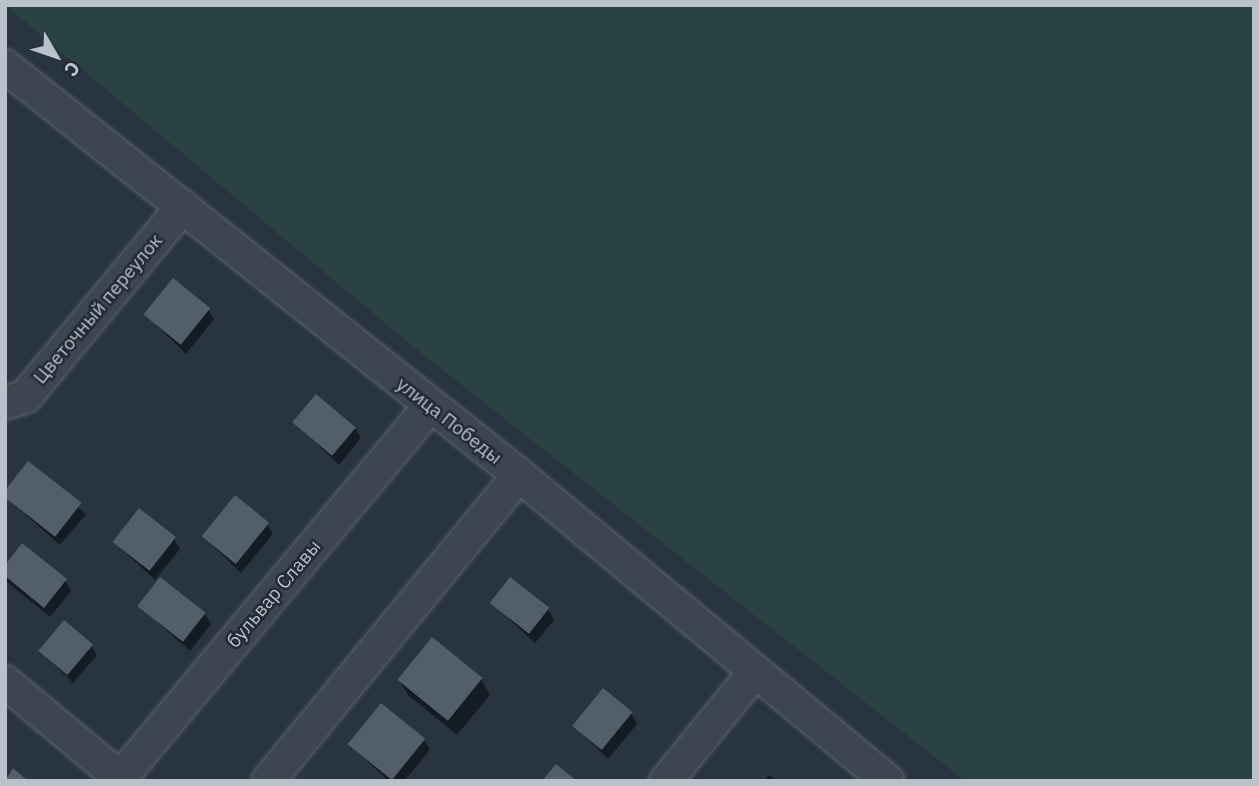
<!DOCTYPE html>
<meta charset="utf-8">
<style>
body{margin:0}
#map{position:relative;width:1259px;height:786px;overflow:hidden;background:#283440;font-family:"IBM Plex Sans",sans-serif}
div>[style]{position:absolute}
.green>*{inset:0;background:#2b4242}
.shadow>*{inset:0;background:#0007;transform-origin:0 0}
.building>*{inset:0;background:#525f6b;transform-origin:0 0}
.roads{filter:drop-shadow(0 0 2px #5a646d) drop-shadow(0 0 2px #5a646d)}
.minor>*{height:32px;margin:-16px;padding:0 16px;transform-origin:16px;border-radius:16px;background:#3c4650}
span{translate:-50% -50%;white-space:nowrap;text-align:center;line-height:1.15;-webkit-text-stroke:5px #212b35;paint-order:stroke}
.street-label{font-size:19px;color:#b9c1ca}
.frame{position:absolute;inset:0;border:7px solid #b9c1ca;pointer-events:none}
.north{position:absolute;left:21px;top:21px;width:70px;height:70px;-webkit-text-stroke:5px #212b35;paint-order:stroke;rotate:129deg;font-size:19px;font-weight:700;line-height:28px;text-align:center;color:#b9c1ca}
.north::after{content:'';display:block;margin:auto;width:24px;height:32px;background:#b9c1ca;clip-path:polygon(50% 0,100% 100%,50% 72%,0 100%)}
</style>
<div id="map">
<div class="green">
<div style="clip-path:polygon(5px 5px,1254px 5px,1254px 781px,965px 781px,416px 349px)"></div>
</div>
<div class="shadow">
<div style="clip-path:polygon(208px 309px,214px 319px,186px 354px,146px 315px)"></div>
<div style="clip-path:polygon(295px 423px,355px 428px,361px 438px,339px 465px)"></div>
<div style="left:28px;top:464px;width:77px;height:40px;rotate:41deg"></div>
<div style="clip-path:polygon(267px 524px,273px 534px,241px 573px,203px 536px)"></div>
<div style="clip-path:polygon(174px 539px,180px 549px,155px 580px,114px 542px)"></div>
<div style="clip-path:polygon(5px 567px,65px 580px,71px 591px,50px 617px,7px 582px)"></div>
<div style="clip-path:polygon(492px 603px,548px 609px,554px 620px,535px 643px)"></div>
<div style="clip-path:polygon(139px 606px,205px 614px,211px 624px,190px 651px)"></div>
<div style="clip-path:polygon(91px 645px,97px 655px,73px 683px,40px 650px)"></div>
<div style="clip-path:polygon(481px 679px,490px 695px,457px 735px,408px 695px,399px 680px)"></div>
<div style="clip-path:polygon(631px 713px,637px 724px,608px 759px,574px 726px)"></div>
<div style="clip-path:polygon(424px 740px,430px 750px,404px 781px,388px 781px,350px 744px)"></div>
<div style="clip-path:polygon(769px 775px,776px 781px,764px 781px)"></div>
</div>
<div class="building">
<div style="left:173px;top:278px;width:48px;height:47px;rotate:39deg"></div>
<div style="left:316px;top:394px;width:52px;height:37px;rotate:40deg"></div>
<div style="left:28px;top:461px;width:68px;height:43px;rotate:38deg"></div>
<div style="left:235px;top:495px;width:44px;height:53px;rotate:39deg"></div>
<div style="left:139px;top:508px;width:47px;height:43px;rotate:38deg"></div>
<div style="clip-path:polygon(22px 543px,67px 579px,44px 608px,5px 576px,5px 565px)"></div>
<div style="left:160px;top:577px;width:58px;height:37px;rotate:38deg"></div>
<div style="left:510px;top:577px;width:50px;height:33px;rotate:38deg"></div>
<div style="left:64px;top:620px;width:38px;height:40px;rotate:40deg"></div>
<div style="left:432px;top:637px;width:65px;height:55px;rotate:39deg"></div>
<div style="left:603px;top:688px;width:38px;height:49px;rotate:39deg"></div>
<div style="left:381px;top:703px;width:57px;height:53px;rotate:39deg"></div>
<div style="clip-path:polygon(556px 764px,577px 781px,542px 781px)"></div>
<div style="clip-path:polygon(13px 768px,28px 781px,5px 781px)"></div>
</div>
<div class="roads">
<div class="minor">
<div style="left:5px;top:66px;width:657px;rotate:38.51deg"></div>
<div style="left:519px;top:475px;width:479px;rotate:39.7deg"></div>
<div style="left:5px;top:403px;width:22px;rotate:-18deg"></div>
<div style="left:26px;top:396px;width:246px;rotate:-50.4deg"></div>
<div style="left:5px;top:682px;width:155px;rotate:39.8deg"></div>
<div style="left:118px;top:781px;width:487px;rotate:-50.2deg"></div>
<div style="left:268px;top:781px;width:396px;rotate:-50.6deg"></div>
<div style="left:666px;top:781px;width:141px;rotate:-50.8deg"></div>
</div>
</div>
<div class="street-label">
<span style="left:98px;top:309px;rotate:-50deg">Цветочный переулок</span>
<span style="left:449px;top:421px;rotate:38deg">улица Победы</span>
<span style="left:274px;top:594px;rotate:-50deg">бульвар Славы</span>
</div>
<div class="frame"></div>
<div class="north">С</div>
</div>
